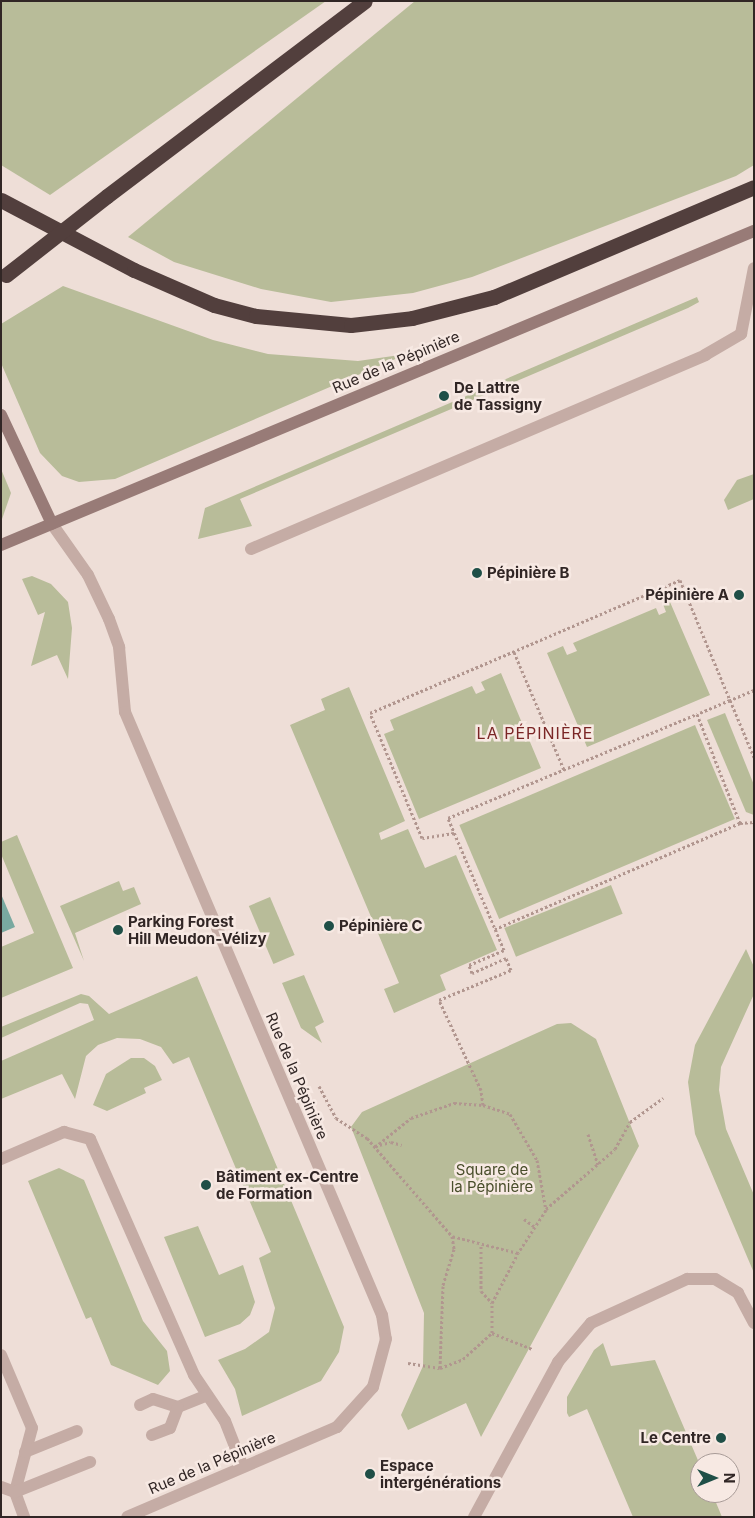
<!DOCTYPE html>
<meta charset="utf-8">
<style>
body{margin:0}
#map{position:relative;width:755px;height:1518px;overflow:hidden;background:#eeded7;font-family:Inter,sans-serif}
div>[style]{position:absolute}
.green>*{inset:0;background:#b8bc99;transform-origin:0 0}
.water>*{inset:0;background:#79a9a0}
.path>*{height:3px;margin-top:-1.5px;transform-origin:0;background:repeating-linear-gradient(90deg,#b1968f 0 2.5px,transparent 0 5px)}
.lane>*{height:12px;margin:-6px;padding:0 6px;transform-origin:6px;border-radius:6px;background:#c5aca5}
.street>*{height:12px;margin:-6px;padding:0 6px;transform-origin:6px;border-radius:6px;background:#c5aca5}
.secondary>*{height:12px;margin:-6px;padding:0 6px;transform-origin:6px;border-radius:6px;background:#987b77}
.highway>*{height:15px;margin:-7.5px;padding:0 7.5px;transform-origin:7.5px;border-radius:7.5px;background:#523f3d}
.highway-bridge>*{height:15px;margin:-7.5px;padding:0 7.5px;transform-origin:7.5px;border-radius:7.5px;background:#523f3d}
.dots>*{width:14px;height:14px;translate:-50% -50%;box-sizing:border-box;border:2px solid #f7e9e3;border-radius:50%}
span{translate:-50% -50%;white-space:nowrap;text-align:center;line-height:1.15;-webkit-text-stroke:5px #f7e9e3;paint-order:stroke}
.street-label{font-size:15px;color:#312625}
.poi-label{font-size:15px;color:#312625;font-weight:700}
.left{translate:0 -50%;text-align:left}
.right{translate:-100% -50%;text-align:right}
.park-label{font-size:15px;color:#494e2b}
.neighbourhood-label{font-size:16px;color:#7a2525;letter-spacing:1px}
.frame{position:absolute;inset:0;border:2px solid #312625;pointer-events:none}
.north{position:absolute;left:690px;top:1453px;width:50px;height:50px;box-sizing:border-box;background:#f7e9e3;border:1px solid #a89b97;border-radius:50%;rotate:90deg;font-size:14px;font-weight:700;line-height:20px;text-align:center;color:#312625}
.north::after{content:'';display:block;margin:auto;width:18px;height:22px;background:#1f4f47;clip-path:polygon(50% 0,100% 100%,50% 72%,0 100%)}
</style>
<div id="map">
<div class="green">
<div style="clip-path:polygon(1px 1px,326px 1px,50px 195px,1px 165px)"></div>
<div style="clip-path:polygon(415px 1px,754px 1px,754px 165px,736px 176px,472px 277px,413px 293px,331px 302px,261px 289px,174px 262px,128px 237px)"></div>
<div style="clip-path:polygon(63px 286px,213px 340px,268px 354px,358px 361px,407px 354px,115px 479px,79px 482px,62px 476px,40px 453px,1px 363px,1px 324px)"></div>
<div style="clip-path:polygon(697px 297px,699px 302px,688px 308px,240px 499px,252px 526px,198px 539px,205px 508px)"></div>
<div style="clip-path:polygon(1px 469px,11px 493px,1px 522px)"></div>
<div style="clip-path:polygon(754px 474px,754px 499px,728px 510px,724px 500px,737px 480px)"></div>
<div style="clip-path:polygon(32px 576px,51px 584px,68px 602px,72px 628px,68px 679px,57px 655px,31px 666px,45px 612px,38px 615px,22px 579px)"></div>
<div style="clip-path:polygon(670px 602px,710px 695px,587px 747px,547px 653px,563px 646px,567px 655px,577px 651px,573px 643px,656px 608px,659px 615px,666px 612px,663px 604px)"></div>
<div style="clip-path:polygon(501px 673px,541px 768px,419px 819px,384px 734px,394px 730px,390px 720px,472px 686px,476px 694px,485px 690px,481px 682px)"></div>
<div style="clip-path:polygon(349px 687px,405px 821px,379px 833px,381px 840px,408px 829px,425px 868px,456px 855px,497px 950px,440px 975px,446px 990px,394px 1013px,384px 989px,399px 983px,290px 725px,325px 710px,321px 699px)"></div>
<div style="clip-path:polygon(725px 713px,754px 785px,754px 815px,746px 812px,707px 720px)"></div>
<div style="left:695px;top:725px;width:102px;height:256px;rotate:67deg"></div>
<div style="clip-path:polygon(17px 835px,73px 968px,1px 998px,1px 947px,34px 933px,1px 854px,1px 842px)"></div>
<div style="clip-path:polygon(119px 881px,123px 891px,134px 887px,141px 904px,75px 933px,84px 961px,60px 906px)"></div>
<div style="left:611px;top:885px;width:31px;height:115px;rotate:68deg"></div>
<div style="left:270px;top:897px;width:63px;height:23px;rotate:67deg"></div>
<div style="clip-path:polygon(746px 949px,754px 967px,754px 994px,721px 1067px,719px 1090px,726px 1129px,754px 1195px,754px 1273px,695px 1134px,688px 1082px,695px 1045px)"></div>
<div style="clip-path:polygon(304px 975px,324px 1022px,315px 1027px,322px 1043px,301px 1028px,282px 983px)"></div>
<div style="clip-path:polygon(197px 976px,344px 1327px,339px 1352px,321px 1381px,242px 1416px,235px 1389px,218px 1360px,245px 1349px,269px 1332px,275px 1308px,259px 1258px,271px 1252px,189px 1057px,173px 1064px,161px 1047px,140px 1039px,117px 1038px,98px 1045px,86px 1056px,75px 1099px,62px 1074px,1px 1099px,1px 1061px,94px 1020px,88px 1004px,80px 1003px,1px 1038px,1px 1027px,81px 994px,89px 996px,109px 1014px)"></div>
<div style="clip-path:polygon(571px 1023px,596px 1039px,639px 1146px,481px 1437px,466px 1403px,408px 1430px,401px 1415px,423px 1366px,424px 1313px,351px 1127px,362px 1112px,557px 1024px)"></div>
<div style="clip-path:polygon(131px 1058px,144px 1058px,155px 1066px,162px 1080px,144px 1088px,146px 1093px,107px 1111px,93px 1105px,106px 1074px)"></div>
<div style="clip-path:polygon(59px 1168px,84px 1180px,143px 1321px,167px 1351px,170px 1371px,158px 1385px,111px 1365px,91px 1317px,86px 1319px,28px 1181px)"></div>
<div style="clip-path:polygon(198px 1226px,219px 1275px,243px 1265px,255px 1302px,250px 1315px,240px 1324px,205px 1337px,164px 1237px)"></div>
<div style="clip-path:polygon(603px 1343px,611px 1366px,655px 1360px,700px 1465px,700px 1493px,712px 1493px,722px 1517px,633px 1517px,587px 1409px,569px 1417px,567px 1413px,567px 1397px,594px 1350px)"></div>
</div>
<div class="water">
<div style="clip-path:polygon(1px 894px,15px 927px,1px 933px)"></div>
</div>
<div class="path">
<div style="left:514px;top:652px;width:128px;rotate:67deg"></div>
<div style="left:754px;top:690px;width:26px;rotate:157deg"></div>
<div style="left:730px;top:700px;width:62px;rotate:67.2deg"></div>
<div style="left:740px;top:823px;width:14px;rotate:-4deg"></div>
<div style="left:454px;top:833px;width:32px;rotate:171deg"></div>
<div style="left:422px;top:838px;width:135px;rotate:-112.6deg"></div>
<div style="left:370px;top:713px;width:337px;rotate:-23.2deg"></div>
<div style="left:680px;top:580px;width:130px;rotate:67.4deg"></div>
<div style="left:730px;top:700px;width:36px;rotate:157deg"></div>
<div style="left:697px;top:714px;width:117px;rotate:68.5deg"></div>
<div style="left:740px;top:823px;width:267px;rotate:156.6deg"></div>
<div style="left:319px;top:1086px;width:36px;rotate:62deg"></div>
<div style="left:336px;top:1118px;width:37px;rotate:33deg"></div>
<div style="left:367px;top:1138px;width:130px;rotate:49.1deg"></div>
<div style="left:452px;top:1236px;width:13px;rotate:81deg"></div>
<div style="left:454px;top:1249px;width:39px;rotate:107deg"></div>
<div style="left:443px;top:1286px;width:82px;rotate:92.1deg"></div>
<div style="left:483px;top:1105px;width:15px;rotate:-98deg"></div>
<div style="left:481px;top:1090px;width:99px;rotate:-115deg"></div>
<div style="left:439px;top:1000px;width:78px;rotate:-22.6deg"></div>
<div style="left:511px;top:970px;width:13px;rotate:-113deg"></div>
<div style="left:506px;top:958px;width:37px;rotate:156deg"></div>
<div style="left:472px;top:973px;width:9px;rotate:-111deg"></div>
<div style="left:469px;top:965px;width:38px;rotate:-23deg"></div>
<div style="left:504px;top:950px;width:143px;rotate:-113deg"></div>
<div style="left:448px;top:818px;width:270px;rotate:-22.7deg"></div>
<div style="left:588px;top:1134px;width:32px;rotate:72deg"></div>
<div style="left:375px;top:1146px;width:16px;rotate:-14deg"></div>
<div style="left:391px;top:1142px;width:11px;rotate:15deg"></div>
<div style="left:375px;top:1147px;width:46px;rotate:-38.9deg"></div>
<div style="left:411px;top:1118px;width:46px;rotate:-19.2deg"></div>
<div style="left:454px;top:1103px;width:29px;rotate:4deg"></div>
<div style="left:483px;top:1105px;width:28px;rotate:18deg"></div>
<div style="left:510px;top:1114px;width:53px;rotate:59.6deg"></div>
<div style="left:537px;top:1160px;width:51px;rotate:79.8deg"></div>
<div style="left:546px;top:1210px;width:51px;rotate:123.1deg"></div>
<div style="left:518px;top:1253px;width:68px;rotate:-165.6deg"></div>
<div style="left:546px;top:1209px;width:91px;rotate:-41deg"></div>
<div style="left:615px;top:1149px;width:31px;rotate:-61deg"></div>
<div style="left:630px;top:1122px;width:41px;rotate:-36deg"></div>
<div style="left:524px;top:1219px;width:14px;rotate:36deg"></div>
<div style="left:481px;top:1246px;width:45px;rotate:90deg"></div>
<div style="left:481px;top:1291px;width:16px;rotate:47deg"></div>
<div style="left:492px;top:1333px;width:30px;rotate:-90deg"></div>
<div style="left:492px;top:1303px;width:56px;rotate:-62.5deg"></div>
<div style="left:408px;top:1363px;width:32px;rotate:9deg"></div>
<div style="left:440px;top:1368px;width:25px;rotate:-21deg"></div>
<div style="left:463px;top:1359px;width:39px;rotate:-42deg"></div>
<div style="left:492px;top:1333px;width:43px;rotate:21.8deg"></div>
</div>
<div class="lane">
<div style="left:251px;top:549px;width:494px;rotate:-23.1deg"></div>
<div style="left:705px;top:355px;width:42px;rotate:-30.3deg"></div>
<div style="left:741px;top:334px;width:67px;rotate:-78.9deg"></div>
<div style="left:1px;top:1159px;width:69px;rotate:-23.2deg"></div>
<div style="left:64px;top:1132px;width:27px;rotate:15deg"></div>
<div style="left:90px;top:1139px;width:258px;rotate:66.2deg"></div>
<div style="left:194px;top:1375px;width:55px;rotate:56deg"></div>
<div style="left:225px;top:1421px;width:49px;rotate:68.6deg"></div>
<div style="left:1px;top:1355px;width:79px;rotate:67deg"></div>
<div style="left:32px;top:1428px;width:66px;rotate:104.9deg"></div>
<div style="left:15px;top:1492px;width:27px;rotate:70deg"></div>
<div style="left:140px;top:1405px;width:14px;rotate:-25deg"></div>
<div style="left:153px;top:1399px;width:26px;rotate:18deg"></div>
<div style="left:178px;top:1407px;width:31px;rotate:-22deg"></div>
<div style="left:152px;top:1435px;width:19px;rotate:-21deg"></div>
<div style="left:170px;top:1428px;width:22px;rotate:-69deg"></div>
<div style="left:25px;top:1452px;width:56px;rotate:-22deg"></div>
<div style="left:1px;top:1487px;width:15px;rotate:20deg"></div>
<div style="left:15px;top:1492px;width:81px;rotate:-21.8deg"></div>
</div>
<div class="street">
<div style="left:52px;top:524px;width:62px;rotate:54.8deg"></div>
<div style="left:88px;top:575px;width:49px;rotate:64.5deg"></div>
<div style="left:109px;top:619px;width:30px;rotate:70deg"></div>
<div style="left:119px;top:647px;width:65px;rotate:84.7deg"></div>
<div style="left:125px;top:712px;width:655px;rotate:66.92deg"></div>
<div style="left:382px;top:1315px;width:24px;rotate:81deg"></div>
<div style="left:386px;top:1339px;width:50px;rotate:105.2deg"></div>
<div style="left:373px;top:1387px;width:54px;rotate:132deg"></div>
<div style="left:337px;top:1427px;width:228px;rotate:156.8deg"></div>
<div style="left:474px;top:1517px;width:176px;rotate:-61.5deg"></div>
<div style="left:558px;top:1362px;width:51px;rotate:-49.8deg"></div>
<div style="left:591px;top:1323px;width:106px;rotate:-24.6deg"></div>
<div style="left:687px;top:1279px;width:28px"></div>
<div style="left:715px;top:1279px;width:27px;rotate:31deg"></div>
<div style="left:738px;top:1293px;width:34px;rotate:62deg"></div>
</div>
<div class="secondary">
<div style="left:1px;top:415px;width:120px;rotate:64.9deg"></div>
<div style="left:1px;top:545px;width:816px;rotate:-22.64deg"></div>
</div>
<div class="highway">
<div style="left:107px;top:196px;width:323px;rotate:-37.1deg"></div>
<div style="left:1px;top:200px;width:150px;rotate:27.8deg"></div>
<div style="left:134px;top:270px;width:87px;rotate:23.6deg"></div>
<div style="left:214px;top:305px;width:43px;rotate:14.7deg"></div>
<div style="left:256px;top:316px;width:95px;rotate:5.4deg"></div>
<div style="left:351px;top:325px;width:61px;rotate:-6.5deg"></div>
<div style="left:412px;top:318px;width:85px;rotate:-14.4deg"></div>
<div style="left:494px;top:297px;width:282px;rotate:-22.9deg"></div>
</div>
<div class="highway-bridge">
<div style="left:6px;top:275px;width:128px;rotate:-38deg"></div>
</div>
<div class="dots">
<div style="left:444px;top:396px;background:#1f4f47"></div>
<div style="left:477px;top:573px;background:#1f4f47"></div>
<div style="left:739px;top:595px;background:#1f4f47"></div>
<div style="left:329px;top:926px;background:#1f4f47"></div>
<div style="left:118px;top:930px;background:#1f4f47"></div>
<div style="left:206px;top:1185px;background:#1f4f47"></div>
<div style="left:721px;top:1438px;background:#1f4f47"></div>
<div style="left:370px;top:1474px;background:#1f4f47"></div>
</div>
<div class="street-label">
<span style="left:396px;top:362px;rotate:-23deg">Rue de la Pépinière</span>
<span style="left:297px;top:1076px;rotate:67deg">Rue de la Pépinière</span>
<span style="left:212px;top:1463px;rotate:-23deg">Rue de la Pépinière</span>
</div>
<div class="poi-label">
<span class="left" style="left:454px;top:396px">De Lattre<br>de Tassigny</span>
<span class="left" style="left:487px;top:573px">Pépinière B</span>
<span class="right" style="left:729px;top:595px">Pépinière A</span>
<span class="left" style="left:128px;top:930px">Parking Forest<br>Hill Meudon-Vélizy</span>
<span class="left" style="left:339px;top:926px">Pépinière C</span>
<span class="left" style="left:216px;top:1185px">Bâtiment ex-Centre<br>de Formation</span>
<span class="right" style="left:711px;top:1438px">Le Centre</span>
<span class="left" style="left:380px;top:1474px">Espace<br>intergénérations</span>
</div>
<div class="park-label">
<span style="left:492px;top:1178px">Square de<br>la Pépinière</span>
</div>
<div class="neighbourhood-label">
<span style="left:535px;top:733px">LA PÉPINIÈRE</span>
</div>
<div class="frame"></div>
<div class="north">N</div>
</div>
